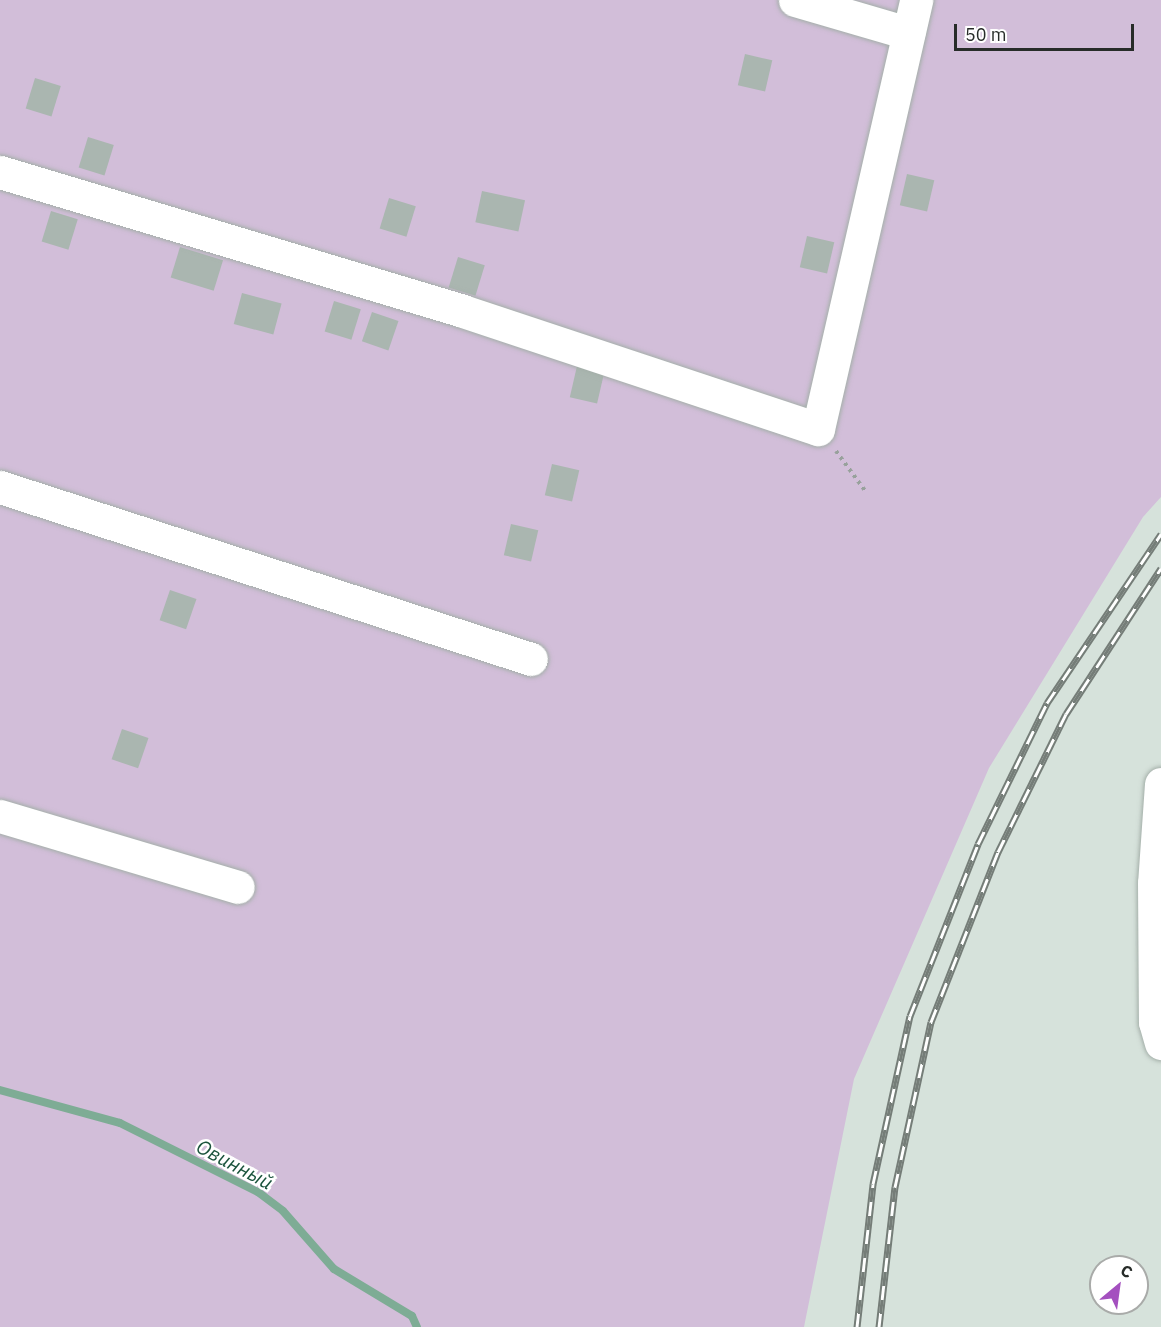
<!DOCTYPE html>
<meta charset="utf-8">
<style>
body{margin:0}
#map{position:relative;width:1161px;height:1327px;overflow:hidden;background:#d6e2db;font-family:"IBM Plex Sans",sans-serif}
div>[style]{position:absolute}
.green>*{inset:0;background:#d2bed9}
.stream>*{height:8px;margin:-4px;padding:0 4px;transform-origin:4px;border-radius:4px;background:#7eac95}
.building>*{inset:0;background:#aab6b0;transform-origin:0 0}
.path>*{height:4px;margin-top:-2px;transform-origin:0;background:repeating-linear-gradient(90deg,#98a19c 0 3px,transparent 0 7.5px)}
.roads{filter:drop-shadow(0 0 2px #a4afa9) drop-shadow(0 0 2px #a4afa9)}
.minor>*{height:33px;margin:-16.5px;padding:0 16.5px;transform-origin:16.5px;border-radius:16.5px;background:#fff}
.rail>*{height:7px;margin-top:-3.5px;transform-origin:0;background:repeating-linear-gradient(90deg,#fff 0 14px,#757d78 0 28px);box-sizing:border-box;border-block:2px solid #757d78}
span{translate:-50% -50%;white-space:nowrap;text-align:center;line-height:1.15;-webkit-text-stroke:5px #fff;paint-order:stroke}
.water-label{font-size:20px;color:#1a533c;font-style:italic}
.north{position:absolute;left:1089px;top:1255px;width:60px;height:60px;box-sizing:border-box;background:#fff;border:2px solid #a9aba9;border-radius:50%;rotate:29deg;font-size:16px;font-weight:700;line-height:24px;text-align:center;color:#272c29}
.north::after{content:'';display:block;margin:auto;width:21px;height:27px;background:#a450bf;clip-path:polygon(50% 0,100% 100%,50% 72%,0 100%)}
.scale{position:absolute;left:954px;top:24px;width:180px;height:27px;box-sizing:border-box;border:3px solid #272c29;border-top:0;padding-left:8px;font-size:18px;line-height:21px;white-space:nowrap;color:#272c29;-webkit-text-stroke:4px #fff;paint-order:stroke}
</style>
<div id="map">
<div class="green">
<div style="clip-path:polygon(0 0,1161px 0,1161px 497px,1143px 517px,989px 768px,854px 1079px,804px 1327px,0 1327px)"></div>
</div>
<div class="stream">
<div style="left:0;top:1090px;width:124px;rotate:15.4deg"></div>
<div style="left:120px;top:1123px;width:154px;rotate:26.6deg"></div>
<div style="left:258px;top:1192px;width:31px;rotate:37deg"></div>
<div style="left:283px;top:1211px;width:77px;rotate:48.7deg"></div>
<div style="left:334px;top:1269px;width:91px;rotate:31.1deg"></div>
<div style="left:412px;top:1316px;width:12px;rotate:66deg"></div>
</div>
<div class="building">
<div style="left:745px;top:54px;width:28px;height:32px;rotate:13deg"></div>
<div style="left:35px;top:78px;width:27px;height:32px;rotate:17deg"></div>
<div style="left:88px;top:137px;width:27px;height:32px;rotate:17deg"></div>
<div style="left:907px;top:174px;width:28px;height:32px;rotate:13deg"></div>
<div style="left:482px;top:191px;width:44px;height:32px;rotate:12deg"></div>
<div style="left:389px;top:198px;width:28px;height:32px;rotate:17deg"></div>
<div style="left:51px;top:211px;width:28px;height:32px;rotate:17deg"></div>
<div style="left:807px;top:236px;width:28px;height:32px;rotate:13deg"></div>
<div style="left:180px;top:247px;width:45px;height:32px;rotate:17deg"></div>
<div style="left:458px;top:257px;width:28px;height:32px;rotate:17deg"></div>
<div style="left:242px;top:293px;width:41px;height:32px;rotate:15deg"></div>
<div style="left:334px;top:301px;width:28px;height:32px;rotate:17deg"></div>
<div style="left:372px;top:312px;width:28px;height:31px;rotate:19deg"></div>
<div style="left:577px;top:366px;width:28px;height:32px;rotate:13deg"></div>
<div style="left:552px;top:464px;width:28px;height:32px;rotate:13deg"></div>
<div style="left:511px;top:524px;width:28px;height:32px;rotate:13deg"></div>
<div style="left:170px;top:590px;width:28px;height:32px;rotate:19deg"></div>
<div style="left:122px;top:729px;width:28px;height:32px;rotate:19deg"></div>
</div>
<div class="path">
<div style="left:836px;top:451px;width:51px;rotate:53.8deg"></div>
</div>
<div class="roads">
<div class="minor">
<div style="left:795px;top:0;width:118px;rotate:16.3deg"></div>
<div style="left:0;top:172px;width:483px;rotate:16.7deg"></div>
<div style="left:463px;top:311px;width:374px;rotate:18.4deg"></div>
<div style="left:818px;top:429px;width:440px;rotate:-77.1deg"></div>
<div style="left:0;top:487px;width:558px;rotate:17.95deg"></div>
<div style="left:1161px;top:784px;width:99px;rotate:94deg"></div>
<div style="left:1154px;top:883px;width:139px;rotate:89.6deg"></div>
<div style="left:1155px;top:1022px;width:22px;rotate:74deg"></div>
<div style="left:0;top:816px;width:248px;rotate:16.6deg"></div>
</div>
</div>
<div class="rail">
<div style="left:857px;top:1327px;width:144px;rotate:-83.6deg"></div>
<div style="left:873px;top:1184px;width:172px;rotate:-77.6deg"></div>
<div style="left:910px;top:1016px;width:185px;rotate:-68.4deg"></div>
<div style="left:978px;top:844px;width:157px;rotate:-63.9deg"></div>
<div style="left:1047px;top:703px;width:204px;rotate:-56deg"></div>
<div style="left:879px;top:1327px;width:141px;rotate:-83.5deg"></div>
<div style="left:895px;top:1187px;width:169px;rotate:-77.7deg"></div>
<div style="left:931px;top:1022px;width:183px;rotate:-68.5deg"></div>
<div style="left:998px;top:852px;width:154px;rotate:-63.8deg"></div>
<div style="left:1066px;top:714px;width:174px;rotate:-56.9deg"></div>
</div>
<div class="water-label">
<span style="left:235px;top:1164px;rotate:28deg">Овинный</span>
</div>
<div class="north">С</div>
<div class="scale">50 m</div>
</div>
